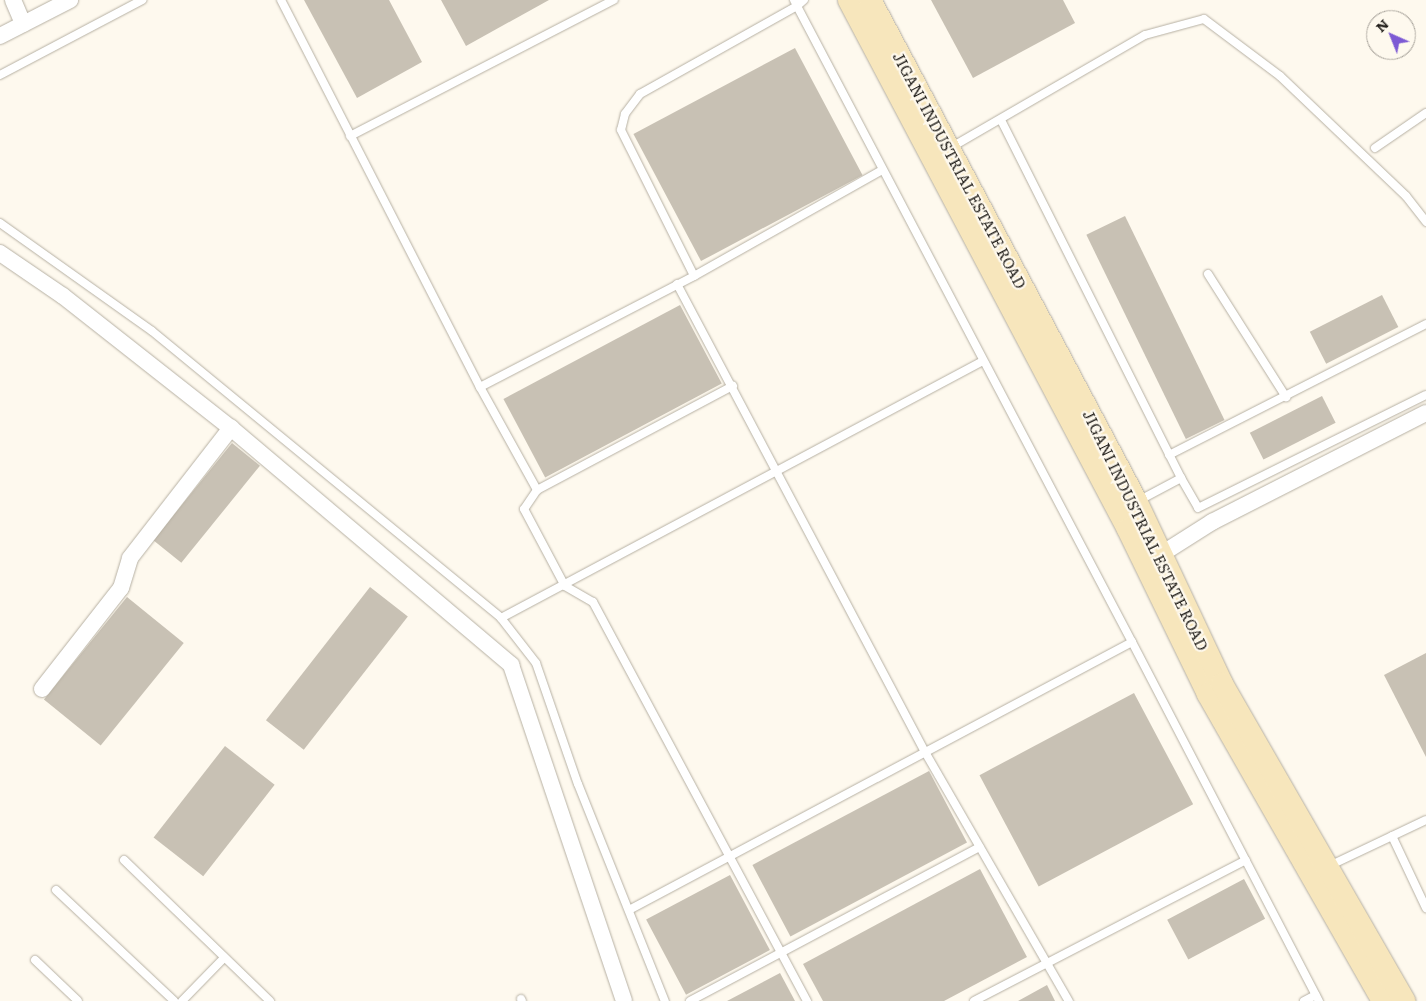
<!DOCTYPE html>
<style>
body{margin:0}
#map{position:relative;width:1426px;height:1001px;overflow:hidden;background:#fef9ee;font-family:Literata,serif}
div>[style]{position:absolute}
.building>*{inset:0;background:#c8c1b4;transform-origin:0 0}
.roads{filter:drop-shadow(0 0 1px #b6b0a3) drop-shadow(0 0 1px #b6b0a3)}
.lane>*{height:8px;margin:-4px;padding:0 4px;transform-origin:4px;border-radius:4px;background:#fff}
.street>*{height:16px;margin:-8px;padding:0 8px;transform-origin:8px;border-radius:8px;background:#fff}
.secondary>*{height:22px;margin:-11px;padding:0 11px;transform-origin:11px;border-radius:11px;background:#f7e6bc}
span{translate:-50% -50%;white-space:nowrap;text-align:center;line-height:1.15;-webkit-text-stroke:4.5px #fef9ee;paint-order:stroke}
.street-label{font-size:15px;color:#211e1a}
.north{position:absolute;left:1366px;top:10px;width:50px;height:50px;box-sizing:border-box;background:#fef9ee;border:1px solid #a6a199;border-radius:50%;rotate:316deg;font-size:14px;font-weight:700;line-height:20px;text-align:center;color:#211e1a}
.north::after{content:'';display:block;margin:auto;width:18px;height:22px;background:#7d5ad4;clip-path:polygon(50% 0,100% 100%,50% 72%,0 100%)}
</style>
<div id="map">
<div class="building">
<div style="clip-path:polygon(304px 0,389px 0,422px 62px,357px 98px)"></div>
<div style="clip-path:polygon(441px 0,549px 0,466px 46px)"></div>
<div style="clip-path:polygon(931px 0,1063px 0,1075px 23px,973px 78px)"></div>
<div style="left:795px;top:48px;width:144px;height:183px;rotate:62deg"></div>
<div style="left:1125px;top:216px;width:227px;height:43px;rotate:64deg"></div>
<div style="left:1382px;top:295px;width:36px;height:81px;rotate:63deg"></div>
<div style="left:680px;top:305px;width:89px;height:200px;rotate:62deg"></div>
<div style="left:1322px;top:396px;width:30px;height:81px;rotate:63deg"></div>
<div style="left:232px;top:443px;width:36px;height:125px;rotate:39deg"></div>
<div style="left:370px;top:587px;width:48px;height:169px;rotate:38deg"></div>
<div style="left:127px;top:597px;width:73px;height:132px;rotate:39deg"></div>
<div style="clip-path:polygon(1426px 653px,1426px 757px,1384px 675px)"></div>
<div style="left:1134px;top:693px;width:126px;height:175px;rotate:62deg"></div>
<div style="left:225px;top:746px;width:63px;height:116px;rotate:38deg"></div>
<div style="left:929px;top:771px;width:81px;height:200px;rotate:62deg"></div>
<div style="clip-path:polygon(980px 869px,1027px 957px,944px 1001px,823px 1001px,803px 964px)"></div>
<div style="left:730px;top:875px;width:85px;height:95px;rotate:62deg"></div>
<div style="left:1244px;top:879px;width:45px;height:87px;rotate:62deg"></div>
<div style="clip-path:polygon(780px 973px,795px 1001px,727px 1001px)"></div>
<div style="clip-path:polygon(1047px 985px,1055px 1001px,1018px 1001px)"></div>
</div>
<div class="roads">
<div class="lane">
<div style="left:281px;top:0;width:435px;rotate:62.8deg"></div>
<div style="left:480px;top:387px;width:241px;rotate:-27.4deg"></div>
<div style="left:694px;top:276px;width:214px;rotate:-29.4deg"></div>
<div style="left:794px;top:0;width:7px;rotate:63deg"></div>
<div style="left:797px;top:6px;width:9px;rotate:-41deg"></div>
<div style="left:0;top:75px;width:161px;rotate:-27.8deg"></div>
<div style="left:1001px;top:120px;width:401px;rotate:63.3deg"></div>
<div style="left:350px;top:136px;width:297px;rotate:-27.3deg"></div>
<div style="left:950px;top:148px;width:225px;rotate:-30.1deg"></div>
<div style="left:1145px;top:35px;width:61px;rotate:-15.2deg"></div>
<div style="left:1204px;top:19px;width:95px;rotate:36.9deg"></div>
<div style="left:1280px;top:76px;width:174px;rotate:43.6deg"></div>
<div style="left:1406px;top:196px;width:33px;rotate:52deg"></div>
<div style="left:1375px;top:148px;width:62px;rotate:-34.5deg"></div>
<div style="left:0;top:223px;width:186px;rotate:35.4deg"></div>
<div style="left:152px;top:331px;width:452px;rotate:39.4deg"></div>
<div style="left:501px;top:618px;width:57px;rotate:52.1deg"></div>
<div style="left:536px;top:663px;width:128px;rotate:70.9deg"></div>
<div style="left:578px;top:784px;width:234px;rotate:68.2deg"></div>
<div style="left:1208px;top:274px;width:146px;rotate:57.6deg"></div>
<div style="left:677px;top:284px;width:530px;rotate:62.08deg"></div>
<div style="left:925px;top:752px;width:288px;rotate:60deg"></div>
<div style="left:480px;top:387px;width:118px;rotate:61deg"></div>
<div style="left:537px;top:490px;width:23px;rotate:124deg"></div>
<div style="left:524px;top:509px;width:87px;rotate:62deg"></div>
<div style="left:565px;top:586px;width:32px;rotate:30deg"></div>
<div style="left:593px;top:602px;width:453px;rotate:61.8deg"></div>
<div style="left:1169px;top:455px;width:288px;rotate:-27deg"></div>
<div style="left:537px;top:490px;width:222px;rotate:-28deg"></div>
<div style="left:1138px;top:501px;width:49px;rotate:-28.1deg"></div>
<div style="left:1181px;top:478px;width:34px;rotate:60deg"></div>
<div style="left:1198px;top:508px;width:254px;rotate:-26.4deg"></div>
<div style="left:501px;top:618px;width:544px;rotate:-28.07deg"></div>
<div style="left:1132px;top:642px;width:405px;rotate:62.5deg"></div>
<div style="left:1392px;top:836px;width:80px;rotate:64.7deg"></div>
<div style="left:124px;top:860px;width:203px;rotate:44deg"></div>
<div style="left:1329px;top:866px;width:107px;rotate:-25.4deg"></div>
<div style="left:56px;top:890px;width:162px;rotate:43.2deg"></div>
<div style="left:629px;top:910px;width:570px;rotate:-28.05deg"></div>
<div style="left:1132px;top:642px;width:719px;rotate:-117.78deg"></div>
<div style="left:797px;top:6px;width:180px;rotate:150.7deg"></div>
<div style="left:640px;top:94px;width:25px;rotate:127deg"></div>
<div style="left:625px;top:114px;width:16px;rotate:104deg"></div>
<div style="left:621px;top:130px;width:163px;rotate:63.4deg"></div>
<div style="left:35px;top:960px;width:59px;rotate:43.6deg"></div>
<div style="left:521px;top:999px;width:2px;rotate:63deg"></div>
<div style="left:182px;top:1001px;width:60px;rotate:-45.7deg"></div>
<div style="left:690px;top:1001px;width:328px;rotate:-28deg"></div>
<div style="left:974px;top:1001px;width:306px;rotate:-27.4deg"></div>
<div style="left:1304px;top:1001px;width:13px;rotate:-27deg"></div>
</div>
<div class="street">
<div style="left:13px;top:0;width:26px;rotate:67deg"></div>
<div style="left:0;top:36px;width:79px;rotate:-27.2deg"></div>
<div style="left:0;top:253px;width:76px;rotate:34.3deg"></div>
<div style="left:63px;top:296px;width:214px;rotate:38.2deg"></div>
<div style="left:231px;top:428px;width:367px;rotate:40.2deg"></div>
<div style="left:511px;top:665px;width:354px;rotate:71.4deg"></div>
<div style="left:1160px;top:555px;width:62px;rotate:-32.4deg"></div>
<div style="left:1212px;top:522px;width:240px;rotate:-27deg"></div>
<div style="left:42px;top:689px;width:128px;rotate:-52deg"></div>
<div style="left:121px;top:588px;width:31px;rotate:-73deg"></div>
<div style="left:130px;top:558px;width:165px;rotate:-52.2deg"></div>
</div>
<div class="secondary">
<div style="left:849px;top:0;width:598px;rotate:62.19deg"></div>
<div style="left:1128px;top:529px;width:183px;rotate:64.1deg"></div>
<div style="left:1208px;top:694px;width:353px;rotate:60.3deg"></div>
<div style="left:870px;top:0;width:567px;rotate:62.03deg"></div>
<div style="left:1136px;top:501px;width:202px;rotate:64.8deg"></div>
<div style="left:1222px;top:684px;width:366px;rotate:60.1deg"></div>
</div>
</div>
<div class="street-label">
<span style="left:960px;top:170px;rotate:62deg">JIGANI INDUSTRIAL ESTATE ROAD</span>
<span style="left:1146px;top:530px;rotate:64deg">JIGANI INDUSTRIAL ESTATE ROAD</span>
</div>
<div class="north">N</div>
</div>
